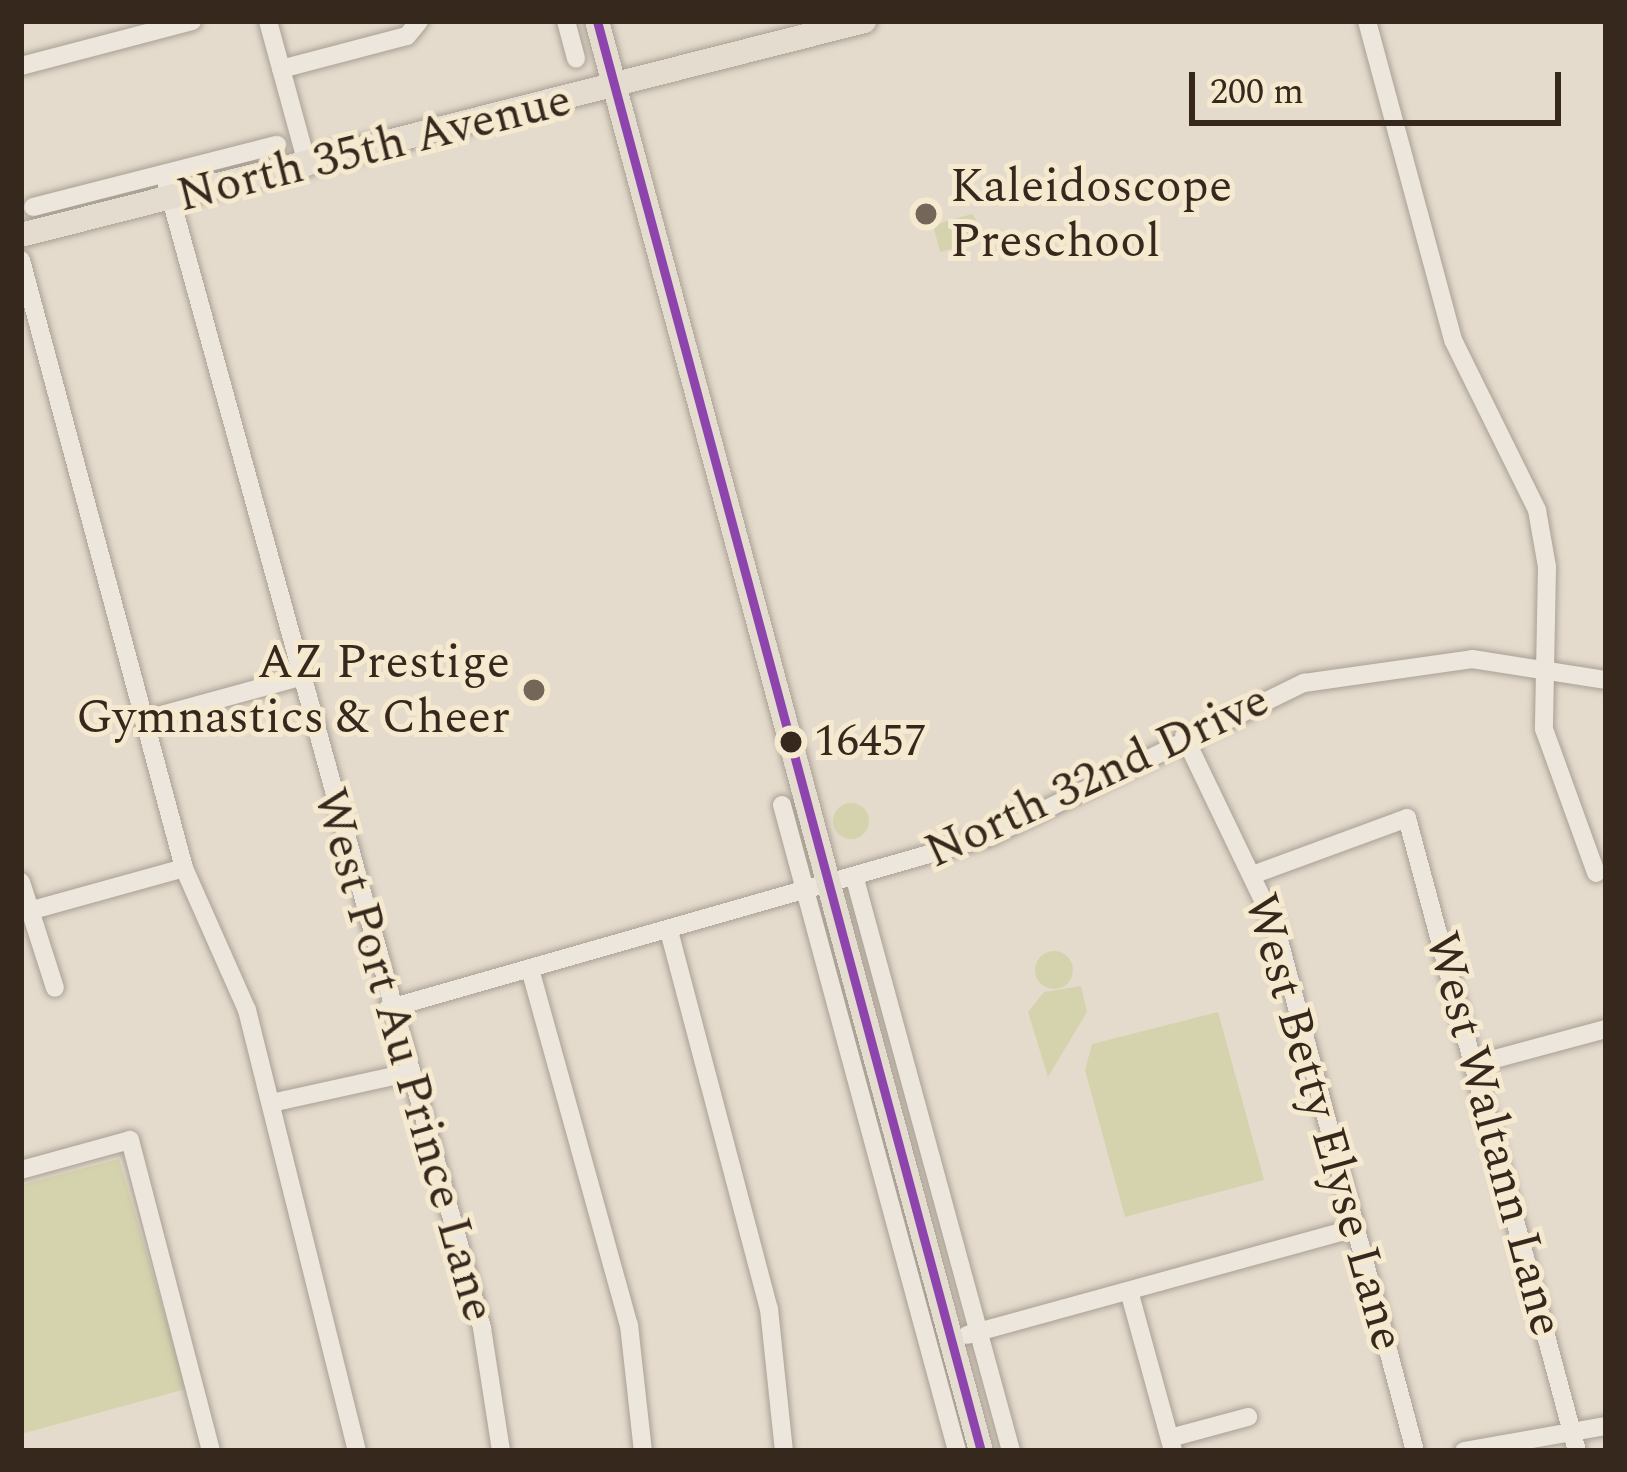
<!DOCTYPE html>
<style>
body{margin:0}
#map{position:relative;width:1627px;height:1472px;overflow:hidden;background:#e4dbcc;font-family:Spectral,serif}
div>[style]{position:absolute}
.green>*{inset:0;background:#d5d3ae}
.round{border-radius:50%}
.roads{filter:drop-shadow(0 0 3px #a9a094) drop-shadow(0 0 3px #a9a094)}
.minor>*{height:18px;margin:-9px;padding:0 9px;transform-origin:9px;border-radius:9px;background:#ece6dd}
.major>*{height:24px;margin:-12px;padding:0 12px;transform-origin:12px;border-radius:12px;background:#e3dccf}
.bus-1>*{height:9px;margin:-4.5px;padding:0 4.5px;transform-origin:4.5px;border-radius:4.5px;background:#8e44ad}
.dots>*{width:33px;height:33px;translate:-50% -50%;box-sizing:border-box;border:6px solid #f5e9d0;border-radius:50%}
span{translate:-50% -50%;white-space:nowrap;text-align:center;line-height:1.15;-webkit-text-stroke:10px #f5e9d0;paint-order:stroke}
.bus-label{font-size:45px;color:#37281d}
.left{translate:0 -50%;text-align:left}
.street-label{font-size:48px;color:#37281d}
.poi-label{font-size:48px;color:#37281d}
.right{translate:-100% -50%;text-align:right}
.frame{position:absolute;inset:0;border:24px solid #37281d;pointer-events:none}
.scale{position:absolute;left:1189px;top:72px;width:372px;height:54px;box-sizing:border-box;border:6px solid #37281d;border-top:0;padding-left:15px;font-size:36px;line-height:42px;white-space:nowrap;color:#37281d;-webkit-text-stroke:9px #f5e9d0;paint-order:stroke}
</style>
<div id="map">
<div class="green">
<div style="clip-path:polygon(972px 214px,989px 239px,940px 252px,933px 225px)"></div>
<div class="round" style="left:833px;top:803px;width:36px;height:36px"></div>
<div class="round" style="left:1035px;top:951px;width:38px;height:38px"></div>
<div style="clip-path:polygon(1081px 986px,1087px 1012px,1048px 1077px,1028px 1012px,1044px 992px)"></div>
<div style="clip-path:polygon(1218px 1012px,1264px 1180px,1125px 1217px,1085px 1070px,1092px 1044px)"></div>
<div style="clip-path:polygon(119px 1159px,186px 1389px,21px 1434px,21px 1185px)"></div>
</div>
<div class="roads">
<div class="minor">
<div style="left:268px;top:21px;width:151px;rotate:74.7deg"></div>
<div style="left:566px;top:21px;width:39px;rotate:75deg"></div>
<div style="left:1367px;top:21px;width:330px;rotate:74.9deg"></div>
<div style="left:1453px;top:340px;width:190px;rotate:63.7deg"></div>
<div style="left:1537px;top:510px;width:58px;rotate:80deg"></div>
<div style="left:1547px;top:567px;width:162px;rotate:91.1deg"></div>
<div style="left:1544px;top:729px;width:153px;rotate:70.1deg"></div>
<div style="left:21px;top:66px;width:177px;rotate:-14.7deg"></div>
<div style="left:281px;top:69px;width:130px;rotate:-14.7deg"></div>
<div style="left:407px;top:36px;width:19px;rotate:-51deg"></div>
<div style="left:164px;top:174px;width:1197px;rotate:74.59deg"></div>
<div style="left:482px;top:1328px;width:124px;rotate:81.2deg"></div>
<div style="left:33px;top:207px;width:252px;rotate:-14.3deg"></div>
<div style="left:21px;top:260px;width:629px;rotate:74.99deg"></div>
<div style="left:184px;top:868px;width:155px;rotate:66.1deg"></div>
<div style="left:247px;top:1010px;width:455px;rotate:76deg"></div>
<div style="left:143px;top:720px;width:160px;rotate:-15.3deg"></div>
<div style="left:1184px;top:736px;width:210px;rotate:64.3deg"></div>
<div style="left:1275px;top:925px;width:544px;rotate:75.1deg"></div>
<div style="left:782px;top:805px;width:669px;rotate:74.84deg"></div>
<div style="left:1255px;top:874px;width:162px;rotate:-20.2deg"></div>
<div style="left:1407px;top:818px;width:655px;rotate:74.97deg"></div>
<div style="left:855px;top:879px;width:593px;rotate:74.74deg"></div>
<div style="left:21px;top:882px;width:111px;rotate:72.2deg"></div>
<div style="left:29px;top:911px;width:161px;rotate:-15.5deg"></div>
<div style="left:669px;top:931px;width:391px;rotate:75.2deg"></div>
<div style="left:769px;top:1309px;width:143px;rotate:84deg"></div>
<div style="left:530px;top:969px;width:370px;rotate:74.5deg"></div>
<div style="left:629px;top:1325px;width:127px;rotate:83.7deg"></div>
<div style="left:387px;top:1009px;width:626px;rotate:-15.95deg"></div>
<div style="left:989px;top:837px;width:351px;rotate:-26.1deg"></div>
<div style="left:1304px;top:683px;width:170px;rotate:-8.1deg"></div>
<div style="left:1472px;top:659px;width:136px;rotate:8.9deg"></div>
<div style="left:1476px;top:1064px;width:135px;rotate:-15.1deg"></div>
<div style="left:271px;top:1103px;width:140px;rotate:-12.4deg"></div>
<div style="left:21px;top:1170px;width:113px;rotate:-15.4deg"></div>
<div style="left:130px;top:1140px;width:321px;rotate:75.4deg"></div>
<div style="left:1129px;top:1291px;width:166px;rotate:74.6deg"></div>
<div style="left:967px;top:1335px;width:403px;rotate:-15.4deg"></div>
<div style="left:1170px;top:1438px;width:81px;rotate:-15.1deg"></div>
<div style="left:1464px;top:1451px;width:144px;rotate:-10deg"></div>
</div>
<div class="major">
<div style="left:597px;top:21px;width:1481px;rotate:74.97deg"></div>
<div style="left:21px;top:235px;width:870px;rotate:-14.24deg"></div>
</div>
</div>
<div class="bus-1">
<div style="left:597px;top:21px;width:1481px;rotate:74.97deg"></div>
</div>
<div class="dots">
<div style="left:926px;top:214px;background:#74675a"></div>
<div style="left:534px;top:690px;background:#74675a"></div>
<div style="left:791px;top:742px;background:#37281d"></div>
</div>
<div class="bus-label">
<span class="left" style="left:814px;top:742px">16457</span>
</div>
<div class="street-label">
<span style="left:374px;top:148px;rotate:-14deg">North 35th Avenue</span>
<span style="left:1097px;top:776px;rotate:-25deg">North 32nd Drive</span>
<span style="left:404px;top:1055px;rotate:74deg">West Port Au Prince Lane</span>
<span style="left:1324px;top:1122px;rotate:74deg">West Betty Elyse Lane</span>
<span style="left:1494px;top:1134px;rotate:75deg">West Waltann Lane</span>
</div>
<div class="poi-label">
<span class="left" style="left:950px;top:214px">Kaleidoscope<br>Preschool</span>
<span class="right" style="left:510px;top:690px">AZ Prestige<br>Gymnastics &amp; Cheer</span>
</div>
<div class="frame"></div>
<div class="scale">200 m</div>
</div>
